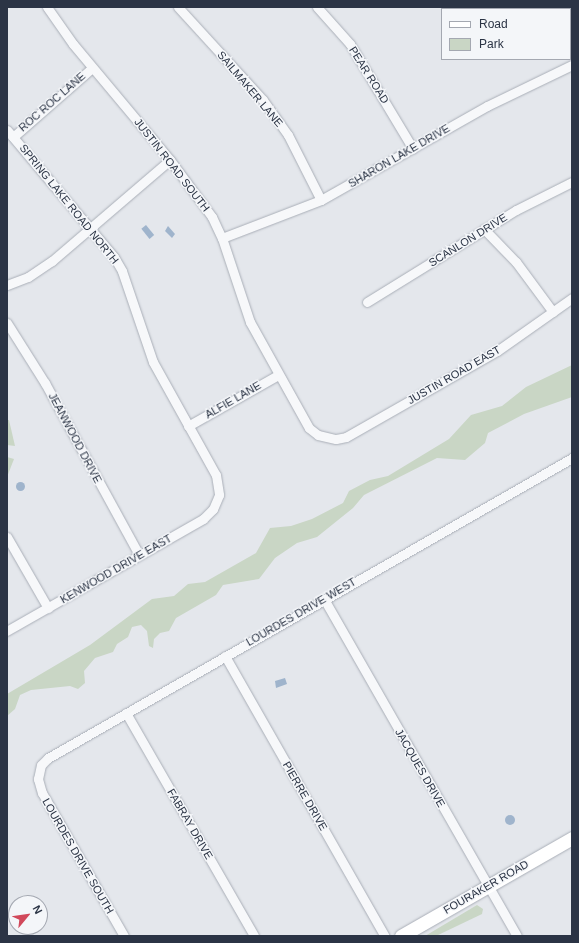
<!DOCTYPE html>
<style>
body{margin:0}
#map{position:relative;width:579px;height:943px;overflow:hidden;background:#e4e7ec;font-family:Arial,sans-serif}
div>[style]{position:absolute}
.green>*{inset:0;background:#c9d6c5}
.water>*{inset:0;background:#9fb4cc;transform-origin:0 0}
.round{border-radius:50%}
.roads{filter:drop-shadow(0 0 1px #a9aeb7) drop-shadow(0 0 1px #a9aeb7)}
.street>*{height:9px;margin:-4.5px;padding:0 4.5px;transform-origin:4.5px;border-radius:4.5px;background:#f7f8fa}
.secondary>*{height:13px;margin:-6.5px;padding:0 6.5px;transform-origin:6.5px;border-radius:6.5px;background:#fff}
span{translate:-50% -50%;white-space:nowrap;text-align:center;line-height:1.15;-webkit-text-stroke:3px #f4f6f9;paint-order:stroke}
.street-label{font-size:11px;color:#2b3445}
.frame{position:absolute;inset:0;border:8px solid #2b3445;pointer-events:none}
.legend{position:absolute;left:441px;top:8px;width:130px;height:52px;box-sizing:border-box;background:#f4f6f9;border:1px solid #a4a8b1;margin:0;padding:5px 7px;list-style:none;font-size:12px;color:#2b3445}
.legend li{display:flex;align-items:center;gap:8px;height:20px}
.legend b{width:20px;border:1px solid #a4a8b1}
.north{position:absolute;left:8px;top:895px;width:40px;height:40px;box-sizing:border-box;background:#f4f6f9;border:1px solid #a4a8b1;border-radius:50%;rotate:61deg;font-size:11px;font-weight:700;line-height:16px;text-align:center;color:#2b3445}
.north::after{content:'';display:block;margin:auto;width:14px;height:18px;background:#d1495b;clip-path:polygon(50% 0,100% 100%,50% 72%,0 100%)}
</style>
<div id="map">
<div class="green">
<div style="clip-path:polygon(572px 365px,572px 397px,524px 414px,488px 433px,485px 443px,465px 460px,437px 458px,364px 495px,353px 508px,317px 537px,297px 543px,275px 558px,259px 579px,223px 585px,216px 595px,176px 618px,169px 631px,160px 633px,154px 639px,153px 648px,149px 646px,147px 631px,141px 625px,132px 627px,128px 637px,117px 644px,113px 652px,95px 658px,84px 671px,85px 683px,78px 689px,70px 686px,31px 690px,20px 695px,15px 709px,7px 716px,7px 694px,90px 645px,152px 599px,174px 596px,188px 584px,205px 582px,256px 553px,270px 528px,291px 526px,312px 519px,343px 503px,349px 491px,370px 480px,388px 476px,449px 439px,471px 415px,502px 406px,526px 387px)"></div>
<div style="clip-path:polygon(7px 420px,9px 420px,15px 446px,7px 445px)"></div>
<div style="clip-path:polygon(7px 457px,14px 459px,7px 477px)"></div>
<div style="clip-path:polygon(477px 905px,483px 909px,482px 914px,436px 936px,425px 936px)"></div>
</div>
<div class="water">
<div style="left:146px;top:225px;width:13px;height:6px;rotate:51deg"></div>
<div style="clip-path:polygon(168px 226px,175px 234px,172px 238px,165px 231px)"></div>
<div class="round" style="left:15.5px;top:481.5px;width:9px;height:9px"></div>
<div style="clip-path:polygon(285px 678px,287px 684px,276px 688px,275px 681px)"></div>
<div class="round" style="left:505px;top:815px;width:10px;height:10px"></div>
</div>
<div class="roads">
<div class="street">
<div style="left:47px;top:7px;width:45px;rotate:54.9deg"></div>
<div style="left:73px;top:44px;width:151px;rotate:50.1deg"></div>
<div style="left:170px;top:160px;width:71px;rotate:53.6deg"></div>
<div style="left:212px;top:217px;width:23px;rotate:65deg"></div>
<div style="left:222px;top:238px;width:89px;rotate:71.6deg"></div>
<div style="left:250px;top:322px;width:121px;rotate:60.9deg"></div>
<div style="left:309px;top:428px;width:11px;rotate:38deg"></div>
<div style="left:318px;top:435px;width:18px;rotate:13deg"></div>
<div style="left:336px;top:439px;width:10px;rotate:-11deg"></div>
<div style="left:346px;top:437px;width:174px;rotate:-29.7deg"></div>
<div style="left:497px;top:351px;width:92px;rotate:-35.2deg"></div>
<div style="left:178px;top:7px;width:126px;rotate:47.6deg"></div>
<div style="left:263px;top:100px;width:43px;rotate:54.5deg"></div>
<div style="left:288px;top:135px;width:73px;rotate:63.1deg"></div>
<div style="left:317px;top:7px;width:50px;rotate:48.3deg"></div>
<div style="left:350px;top:44px;width:122px;rotate:59deg"></div>
<div style="left:7px;top:130px;width:166px;rotate:49.9deg"></div>
<div style="left:114px;top:257px;width:16px;rotate:60deg"></div>
<div style="left:122px;top:271px;width:96px;rotate:71.2deg"></div>
<div style="left:153px;top:362px;width:129px;rotate:60.9deg"></div>
<div style="left:216px;top:475px;width:20px;rotate:81deg"></div>
<div style="left:219px;top:495px;width:15px;rotate:113deg"></div>
<div style="left:213px;top:509px;width:14px;rotate:135deg"></div>
<div style="left:203px;top:519px;width:226px;rotate:150.3deg"></div>
<div style="left:13px;top:137px;width:105px;rotate:-41.1deg"></div>
<div style="left:484px;top:229px;width:46px;rotate:45.9deg"></div>
<div style="left:516px;top:262px;width:62px;rotate:53.5deg"></div>
<div style="left:222px;top:238px;width:106px;rotate:-21deg"></div>
<div style="left:321px;top:200px;width:191px;rotate:-29.5deg"></div>
<div style="left:487px;top:106px;width:94px;rotate:-25.8deg"></div>
<div style="left:7px;top:285px;width:22px;rotate:-21deg"></div>
<div style="left:28px;top:277px;width:29px;rotate:-34deg"></div>
<div style="left:52px;top:261px;width:155px;rotate:-40.6deg"></div>
<div style="left:367px;top:302px;width:175px;rotate:-31.7deg"></div>
<div style="left:516px;top:210px;width:63px;rotate:-26.6deg"></div>
<div style="left:7px;top:323px;width:71px;rotate:57.7deg"></div>
<div style="left:45px;top:383px;width:196px;rotate:61.3deg"></div>
<div style="left:188px;top:426px;width:103px;rotate:-29.5deg"></div>
<div style="left:7px;top:537px;width:82px;rotate:60deg"></div>
<div style="left:324px;top:599px;width:388px;rotate:60.2deg"></div>
<div style="left:225px;top:656px;width:322px;rotate:60.3deg"></div>
<div style="left:126px;top:713px;width:257px;rotate:60.1deg"></div>
<div style="left:124px;top:936px;width:165px;rotate:-119.8deg"></div>
<div style="left:42px;top:793px;width:15px;rotate:-106deg"></div>
<div style="left:38px;top:779px;width:14px;rotate:-78deg"></div>
<div style="left:41px;top:765px;width:10px;rotate:-45deg"></div>
<div style="left:48px;top:758px;width:604px;rotate:-29.79deg"></div>
</div>
<div class="secondary">
<div style="left:401px;top:936px;width:197px;rotate:-29.8deg"></div>
</div>
</div>
<div class="street-label">
<span style="left:369px;top:75px;rotate:58deg">PEAR ROAD</span>
<span style="left:250px;top:89px;rotate:50deg">SAILMAKER LANE</span>
<span style="left:52px;top:102px;rotate:-41deg">ROC ROC LANE</span>
<span style="left:399px;top:156px;rotate:-30deg">SHARON LAKE DRIVE</span>
<span style="left:172px;top:165px;rotate:52deg">JUSTIN ROAD SOUTH</span>
<span style="left:69px;top:204px;rotate:51deg">SPRING LAKE ROAD NORTH</span>
<span style="left:468px;top:240px;rotate:-32deg">SCANLON DRIVE</span>
<span style="left:454px;top:375px;rotate:-30deg">JUSTIN ROAD EAST</span>
<span style="left:233px;top:400px;rotate:-30deg">ALFIE LANE</span>
<span style="left:75px;top:438px;rotate:62deg">JEANWOOD DRIVE</span>
<span style="left:116px;top:569px;rotate:-30deg">KENWOOD DRIVE EAST</span>
<span style="left:301px;top:612px;rotate:-30deg">LOURDES DRIVE WEST</span>
<span style="left:420px;top:768px;rotate:60deg">JACQUES DRIVE</span>
<span style="left:305px;top:796px;rotate:60deg">PIERRE DRIVE</span>
<span style="left:190px;top:824px;rotate:60deg">FABRAY DRIVE</span>
<span style="left:78px;top:856px;rotate:60deg">LOURDES DRIVE SOUTH</span>
<span style="left:486px;top:887px;rotate:-30deg">FOURAKER ROAD</span>
</div>
<div class="frame"></div>
<ul class="legend">
<li><b style="height:5px;background:#fff"></b>Road</li>
<li><b style="height:11px;background:#c9d6c5"></b>Park</li>
</ul>
<div class="north">N</div>
</div>
